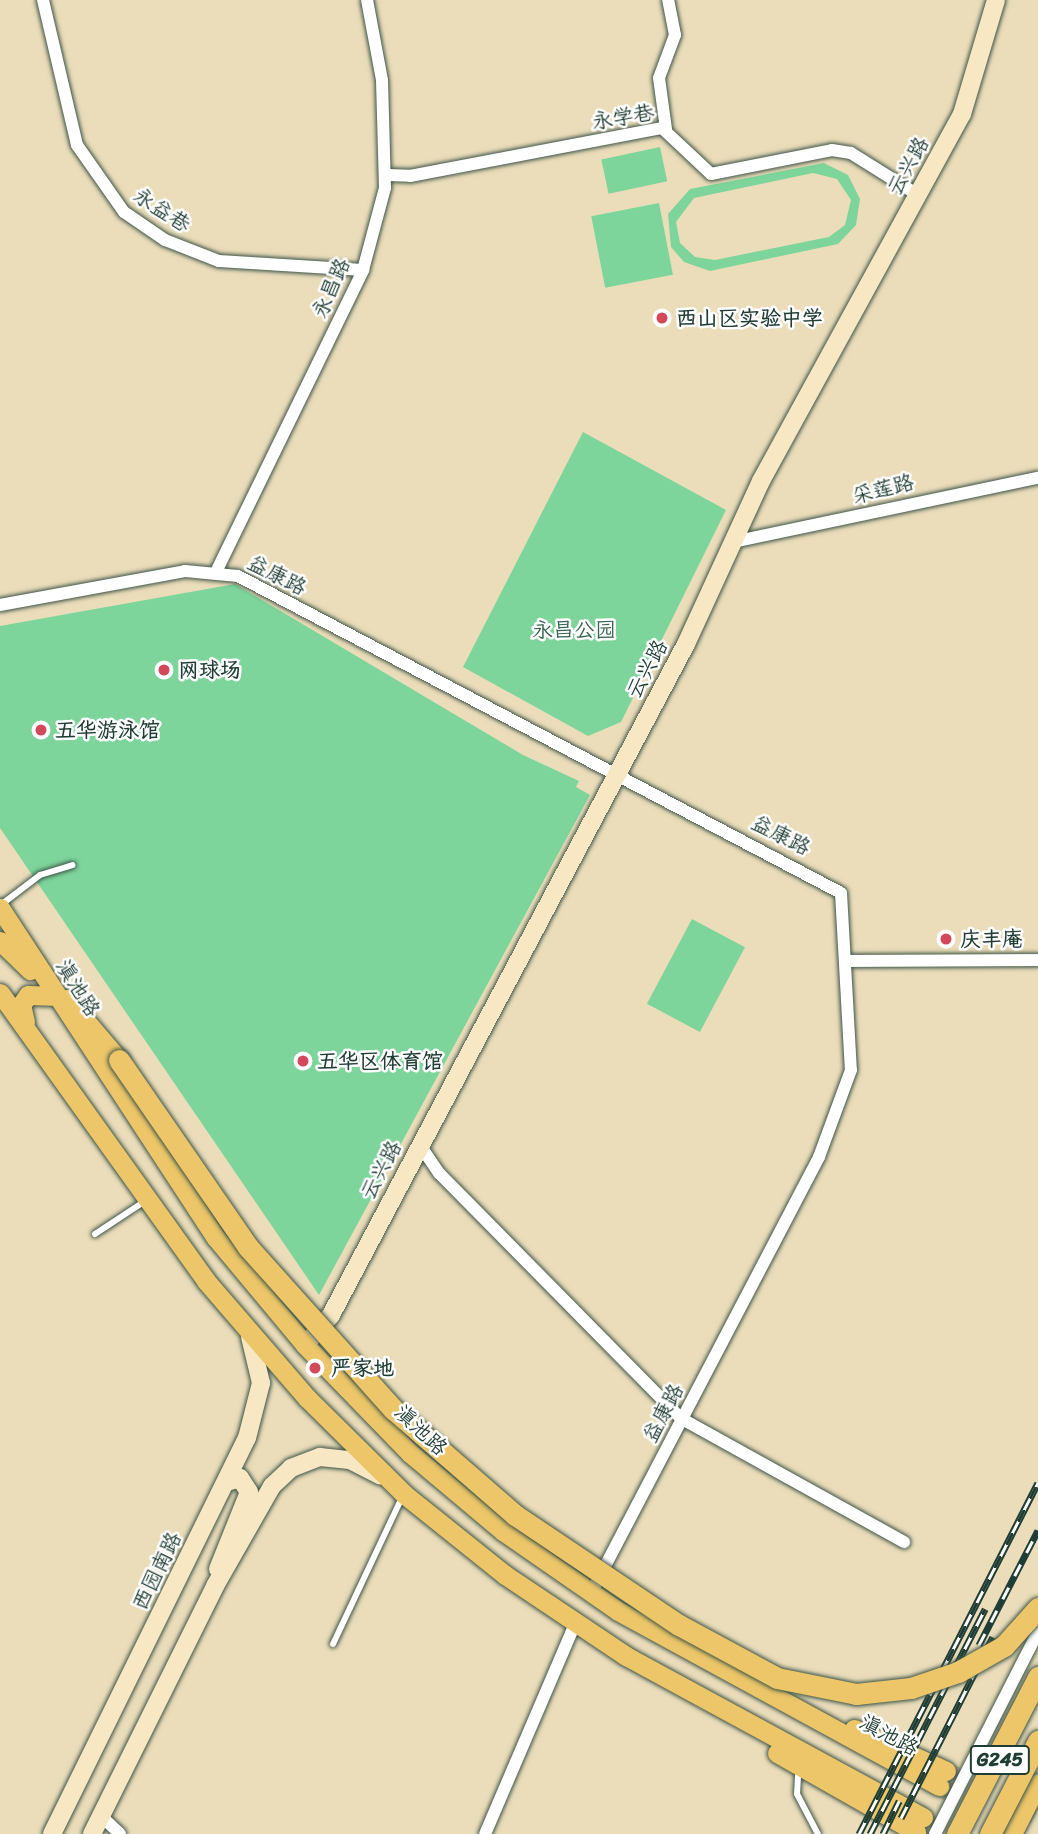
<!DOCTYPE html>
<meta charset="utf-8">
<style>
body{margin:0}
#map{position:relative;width:1038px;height:1834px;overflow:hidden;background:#ebddba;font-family:Sriracha,"LXGW WenKai TC",sans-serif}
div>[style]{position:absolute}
.green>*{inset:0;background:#7dd59b;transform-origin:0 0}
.primary-tunnel>*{height:19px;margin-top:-9.5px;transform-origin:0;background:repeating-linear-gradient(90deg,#c2bd9f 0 19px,transparent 0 29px)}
.roads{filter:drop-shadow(0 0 2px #3e5548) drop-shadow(0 0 2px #3e5548)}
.lane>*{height:6px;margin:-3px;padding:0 3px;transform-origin:3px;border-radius:3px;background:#fff}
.street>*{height:12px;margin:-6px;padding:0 6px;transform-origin:6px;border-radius:6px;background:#fff}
.secondary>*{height:18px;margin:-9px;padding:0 9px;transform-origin:9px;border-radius:9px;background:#f7e8c3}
.primary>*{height:19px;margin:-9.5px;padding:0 9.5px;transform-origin:9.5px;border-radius:9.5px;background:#ecc669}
.rail>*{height:7px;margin-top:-3.5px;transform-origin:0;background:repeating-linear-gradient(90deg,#fff 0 13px,#1f3d34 0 26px);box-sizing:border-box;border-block:2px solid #1f3d34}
.bridges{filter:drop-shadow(0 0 2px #3e5548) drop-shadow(0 0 2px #3e5548)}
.highway-bridge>*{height:21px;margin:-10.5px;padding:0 10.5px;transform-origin:10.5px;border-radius:10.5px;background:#ecc669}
.dots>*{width:19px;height:19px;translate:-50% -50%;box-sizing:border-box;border:4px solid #fff;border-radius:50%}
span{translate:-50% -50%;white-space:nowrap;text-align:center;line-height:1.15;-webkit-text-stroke:5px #fff;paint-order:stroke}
.shield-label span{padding:2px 5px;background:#fff;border:2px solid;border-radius:5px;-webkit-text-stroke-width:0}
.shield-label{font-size:19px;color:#1f3d34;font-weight:700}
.street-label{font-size:21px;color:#1f3d34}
.poi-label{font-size:21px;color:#1f3d34;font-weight:700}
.left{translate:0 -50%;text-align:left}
.park-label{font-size:21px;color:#36634e}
</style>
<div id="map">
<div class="green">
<div style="left:660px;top:147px;width:35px;height:60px;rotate:78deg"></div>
<div style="clip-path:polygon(evenodd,824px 163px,848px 175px,860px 199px,856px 225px,838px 244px,710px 271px,684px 262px,671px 247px,668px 214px,690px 189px,824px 163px,813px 173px,837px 179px,851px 200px,845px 225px,829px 237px,715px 260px,695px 257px,680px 243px,676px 222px,694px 198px,813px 173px)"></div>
<div style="left:659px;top:203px;width:73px;height:69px;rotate:79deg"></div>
<div style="clip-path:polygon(583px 432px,726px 510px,621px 722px,588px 736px,463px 667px)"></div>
<div style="clip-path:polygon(235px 584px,523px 755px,579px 781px,576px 787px,590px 795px,319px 1295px,0 828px,0 626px)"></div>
<div style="left:692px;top:919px;width:60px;height:96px;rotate:28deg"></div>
</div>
<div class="primary-tunnel">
<div style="left:946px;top:1771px;width:99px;rotate:25.8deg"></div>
<div style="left:939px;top:1786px;width:97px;rotate:26.8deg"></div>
</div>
<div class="roads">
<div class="lane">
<div style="left:2px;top:904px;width:48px;rotate:-37.3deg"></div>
<div style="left:40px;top:875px;width:34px;rotate:-17deg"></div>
<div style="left:95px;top:1234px;width:60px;rotate:-33.4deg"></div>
<div style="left:333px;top:1644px;width:165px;rotate:-64.8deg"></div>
<div style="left:798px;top:1776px;width:18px;rotate:93deg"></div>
<div style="left:797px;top:1794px;width:45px;rotate:62.3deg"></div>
</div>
<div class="street">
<div style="left:43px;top:0;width:149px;rotate:76.8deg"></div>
<div style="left:77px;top:145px;width:82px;rotate:55deg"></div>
<div style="left:124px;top:212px;width:50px;rotate:34.3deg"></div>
<div style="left:165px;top:240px;width:58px;rotate:21.3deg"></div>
<div style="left:219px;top:261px;width:144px;rotate:3.6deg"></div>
<div style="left:666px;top:129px;width:51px;rotate:-97.8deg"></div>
<div style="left:659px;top:78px;width:46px;rotate:-69.6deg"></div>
<div style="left:675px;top:35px;width:36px;rotate:-101deg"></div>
<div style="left:387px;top:175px;width:23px;rotate:2deg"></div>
<div style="left:410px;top:176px;width:257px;rotate:-10.8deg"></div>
<div style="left:662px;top:128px;width:67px;rotate:43.2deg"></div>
<div style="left:711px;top:174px;width:123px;rotate:-11.2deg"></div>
<div style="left:832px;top:150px;width:19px;rotate:9deg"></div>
<div style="left:851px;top:153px;width:79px;rotate:32.1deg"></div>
<div style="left:738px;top:541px;width:307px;rotate:-11.9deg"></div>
<div style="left:217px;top:570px;width:334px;rotate:-64deg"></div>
<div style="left:363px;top:270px;width:85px;rotate:-75deg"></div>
<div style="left:385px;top:188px;width:108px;rotate:-91.6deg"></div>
<div style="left:382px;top:80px;width:81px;rotate:-100.6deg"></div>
<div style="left:0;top:605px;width:188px;rotate:-10.4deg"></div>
<div style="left:185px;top:571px;width:53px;rotate:5.4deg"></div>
<div style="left:238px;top:576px;width:681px;rotate:27.73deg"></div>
<div style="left:841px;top:893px;width:177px;rotate:86.8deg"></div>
<div style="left:851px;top:1070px;width:93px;rotate:110.2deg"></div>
<div style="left:819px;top:1157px;width:492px;rotate:117.6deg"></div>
<div style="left:847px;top:961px;width:191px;rotate:-0.3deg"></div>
<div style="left:420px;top:1145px;width:34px;rotate:56deg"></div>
<div style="left:439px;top:1173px;width:346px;rotate:45.4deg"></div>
<div style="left:682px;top:1419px;width:254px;rotate:29deg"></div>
<div style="left:101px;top:1816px;width:26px;rotate:43deg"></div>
<div style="left:485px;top:1834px;width:228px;rotate:-66.8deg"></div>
<div style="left:935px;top:1834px;width:227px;rotate:-63deg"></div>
</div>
<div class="secondary">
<div style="left:305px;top:1345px;width:40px;rotate:-49deg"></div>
<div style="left:331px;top:1315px;width:759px;rotate:-62.12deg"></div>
<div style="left:686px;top:644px;width:179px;rotate:-65.3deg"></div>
<div style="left:761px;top:481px;width:418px;rotate:-61.3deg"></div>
<div style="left:962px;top:114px;width:119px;rotate:-73.4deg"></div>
<div style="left:218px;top:1569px;width:83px;rotate:-68.1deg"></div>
<div style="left:249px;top:1492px;width:17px;rotate:-123deg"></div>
<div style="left:240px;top:1478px;width:14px;rotate:163deg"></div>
<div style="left:52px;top:1834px;width:441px;rotate:-63.8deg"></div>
<div style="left:247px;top:1438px;width:57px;rotate:-75.7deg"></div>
<div style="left:261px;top:1383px;width:47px;rotate:-103.4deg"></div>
<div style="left:92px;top:1834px;width:277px;rotate:-63.6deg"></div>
<div style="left:215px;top:1586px;width:115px;rotate:-60.3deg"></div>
<div style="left:272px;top:1486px;width:26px;rotate:-43deg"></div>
<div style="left:291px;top:1468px;width:31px;rotate:-21deg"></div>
<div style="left:320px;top:1457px;width:30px;rotate:6deg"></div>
<div style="left:350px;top:1460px;width:34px;rotate:27deg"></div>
</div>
<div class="primary">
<div style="left:0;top:908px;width:394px;rotate:56.8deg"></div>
<div style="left:216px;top:1238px;width:139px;rotate:50.2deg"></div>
<div style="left:305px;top:1345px;width:151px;rotate:45.8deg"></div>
<div style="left:410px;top:1453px;width:121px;rotate:40deg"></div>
<div style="left:503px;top:1531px;width:140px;rotate:34.8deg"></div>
<div style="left:618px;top:1611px;width:366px;rotate:28.6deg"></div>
<div style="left:0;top:941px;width:42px;rotate:44deg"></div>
<div style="left:0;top:993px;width:354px;rotate:54.4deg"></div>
<div style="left:206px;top:1281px;width:155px;rotate:49.2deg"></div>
<div style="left:307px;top:1398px;width:136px;rotate:44.7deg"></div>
<div style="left:404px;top:1494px;width:129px;rotate:38.7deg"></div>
<div style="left:505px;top:1575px;width:146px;rotate:33.8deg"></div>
<div style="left:626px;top:1656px;width:338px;rotate:28.5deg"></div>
<div style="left:67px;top:999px;width:80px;rotate:49.6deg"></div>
<div style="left:25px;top:1022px;width:17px;rotate:-103deg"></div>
<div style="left:21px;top:1005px;width:12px;rotate:-55deg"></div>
<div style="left:28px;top:995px;width:23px;rotate:2deg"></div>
<div style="left:854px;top:1729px;width:101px;rotate:24.5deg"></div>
<div style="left:777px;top:1753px;width:160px;rotate:29.6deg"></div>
<div style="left:1012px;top:1834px;width:57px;rotate:-63deg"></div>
</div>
</div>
<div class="rail">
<div style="left:979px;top:1645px;width:129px;rotate:-62.8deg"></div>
<div style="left:901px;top:1818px;width:203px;rotate:-63.1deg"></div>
<div style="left:859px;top:1834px;width:394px;rotate:-63deg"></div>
<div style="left:870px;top:1834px;width:253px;rotate:-62.9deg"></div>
<div style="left:883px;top:1834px;width:37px;rotate:-64deg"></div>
</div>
<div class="bridges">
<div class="highway-bridge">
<div style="left:119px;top:1060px;width:227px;rotate:55.4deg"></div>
<div style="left:248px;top:1247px;width:217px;rotate:48.2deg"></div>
<div style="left:393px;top:1409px;width:162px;rotate:41deg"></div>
<div style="left:515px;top:1515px;width:197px;rotate:33.9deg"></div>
<div style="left:679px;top:1625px;width:111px;rotate:28.4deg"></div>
<div style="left:777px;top:1678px;width:81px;rotate:11.4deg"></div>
<div style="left:856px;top:1694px;width:55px;rotate:-6.2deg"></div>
<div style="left:911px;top:1688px;width:50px;rotate:-18.8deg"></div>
<div style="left:958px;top:1672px;width:53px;rotate:-29.5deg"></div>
<div style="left:1004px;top:1646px;width:51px;rotate:-48.2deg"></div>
<div style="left:957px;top:1834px;width:177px;rotate:-62.7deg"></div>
<div style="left:990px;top:1834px;width:105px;rotate:-62.7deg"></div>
</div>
</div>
<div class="dots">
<div style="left:662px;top:318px;background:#d1495b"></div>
<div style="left:164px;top:670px;background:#d1495b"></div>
<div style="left:41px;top:730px;background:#d1495b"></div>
<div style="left:946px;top:939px;background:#d1495b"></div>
<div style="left:303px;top:1061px;background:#d1495b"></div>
<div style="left:315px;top:1368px;background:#d1495b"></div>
</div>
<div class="shield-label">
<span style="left:1000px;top:1760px">G245</span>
</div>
<div class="street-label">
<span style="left:623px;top:117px;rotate:-9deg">永学巷</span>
<span style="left:908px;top:166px;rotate:-61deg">云兴路</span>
<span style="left:162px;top:210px;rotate:33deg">永益巷</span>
<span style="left:331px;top:288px;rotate:-66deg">永昌路</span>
<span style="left:883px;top:489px;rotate:-14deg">采莲路</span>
<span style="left:277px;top:575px;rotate:27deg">益康路</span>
<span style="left:647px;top:669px;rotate:-62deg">云兴路</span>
<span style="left:781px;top:835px;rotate:27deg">益康路</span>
<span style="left:78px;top:988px;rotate:58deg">滇池路</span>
<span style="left:381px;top:1170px;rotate:-62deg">云兴路</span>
<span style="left:663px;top:1413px;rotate:-62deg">益康路</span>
<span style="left:421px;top:1430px;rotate:43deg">滇池路</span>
<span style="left:157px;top:1571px;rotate:-64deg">西园南路</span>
<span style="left:889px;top:1735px;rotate:28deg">滇池路</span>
</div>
<div class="poi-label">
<span class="left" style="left:676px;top:318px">西山区实验中学</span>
<span class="left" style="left:178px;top:670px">网球场</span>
<span class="left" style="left:55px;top:730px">五华游泳馆</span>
<span class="left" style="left:960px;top:939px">庆丰庵</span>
<span class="left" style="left:317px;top:1061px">五华区体育馆</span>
<span class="left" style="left:331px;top:1368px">严家地</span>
</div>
<div class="park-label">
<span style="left:574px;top:630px">永昌公园</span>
</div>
</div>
